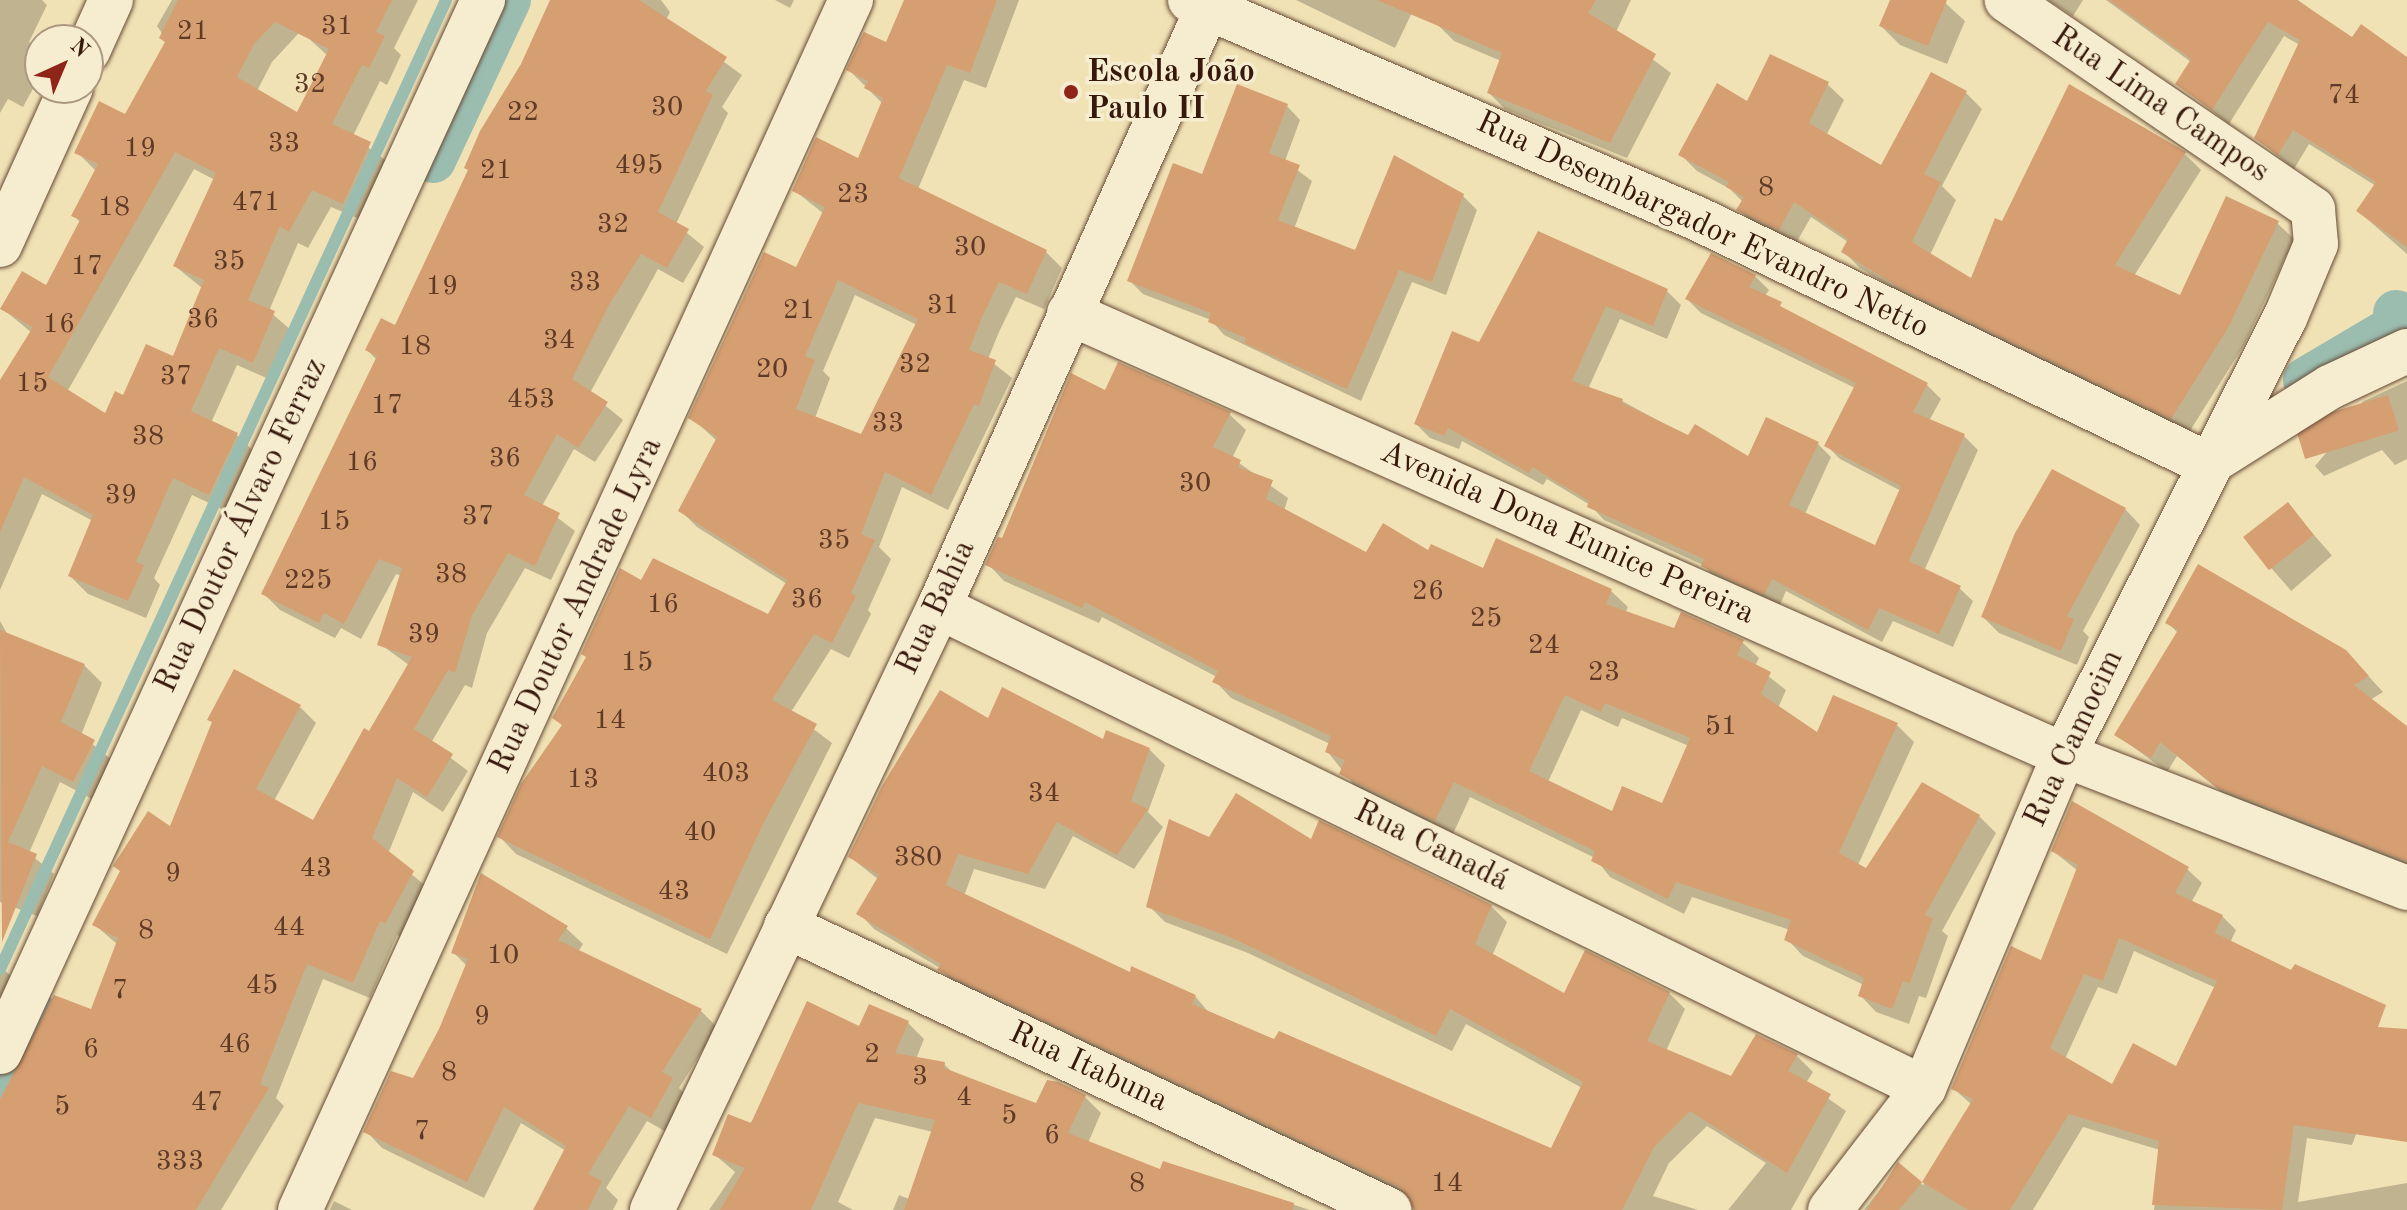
<!DOCTYPE html>
<meta charset="utf-8">
<style>
body{margin:0}
#map{position:relative;width:2407px;height:1210px;overflow:hidden;background:#f1e2b5;font-family:"Old Standard TT",serif}
div>[style]{position:absolute}
.shadow>*{inset:0;background:#0003;transform-origin:0 0}
.stream>*{height:12px;margin:-6px;padding:0 6px;transform-origin:6px;border-radius:6px;background:#9bbdb0}
.canal>*{height:46px;margin:-23px;padding:0 23px;transform-origin:23px;border-radius:23px;background:#9bbdb0}
.building>*{inset:0;background:#d69f72;transform-origin:0 0}
.roads{filter:drop-shadow(0 0 2px #664b36) drop-shadow(0 0 2px #664b36)}
.minor>*{height:44px;margin:-22px;padding:0 22px;transform-origin:22px;border-radius:22px;background:#f6eccf}
.secondary>*{height:44px;margin:-22px;padding:0 22px;transform-origin:22px;border-radius:22px;background:#f6eccf}
.dots>*{width:22px;height:22px;translate:-50% -50%;box-sizing:border-box;border:4px solid #f6eccf;border-radius:50%}
span{translate:-50% -50%;white-space:nowrap;text-align:center;line-height:1.15;-webkit-text-stroke:7px #f6eccf;paint-order:stroke}
.number-label{font-size:28px;color:#5f3a26}
.number-label span{-webkit-text-stroke-width:0}
.poi-label{font-size:32px;color:#37190c;font-weight:700}
.left{translate:0 -50%;text-align:left}
.street-label{font-size:32px;color:#37190c}
.north{position:absolute;left:24px;top:24px;width:80px;height:80px;box-sizing:border-box;background:#f6eccf;border:2px solid #aa9881;border-radius:50%;rotate:44deg;font-size:22px;font-weight:700;line-height:32px;text-align:center;color:#37190c}
.north::after{content:'';display:block;margin:auto;width:28px;height:36px;background:#8f2418;clip-path:polygon(50% 0,100% 100%,50% 72%,0 100%)}
</style>
<div id="map">
<div class="shadow">
<div style="clip-path:polygon(0 0,42px 0,47px 5px,29px 42px,40px 51px,40px 76px,23px 107px,8px 99px,0 113px)"></div>
<div style="clip-path:polygon(evenodd,172px 0,418px 0,394px 48px,401px 55px,387px 85px,380px 81px,353px 136px,388px 162px,362px 220px,331px 207px,308px 248px,298px 243px,269px 311px,292px 331px,271px 380px,237px 365px,211px 423px,237px 435px,255px 453px,228px 512px,192px 495px,154px 578px,160px 585px,146px 618px,88px 594px,70px 576px,93px 521px,42px 494px,0 590px,0 390px,32px 333px,3px 309px,47px 288px,81px 223px,74px 216px,95px 170px,77px 152px,126px 116px,168px 42px,157px 26px,172px 0,311px 20px,305px 35px,328px 56px,298px 115px,257px 91px,272px 62px,311px 20px,172px 0,194px 169px,215px 180px,175px 266px,202px 288px,174px 359px,106px 416px,67px 392px,194px 169px)"></div>
<div style="clip-path:polygon(552px 0,661px 0,670px 12px,666px 20px,742px 75px,722px 107px,728px 113px,676px 224px,704px 247px,683px 283px,658px 269px,590px 393px,623px 420px,595px 462px,574px 449px,542px 506px,575px 531px,551px 580px,525px 568px,487px 633px,472px 688px,465px 685px,431px 743px,468px 771px,443px 812px,413px 792px,388px 854px,429px 889px,402px 938px,397px 935px,370px 998px,323px 979px,276px 1098px,284px 1106px,221px 1210px,0 1210px,0 1109px,92px 1011px,118px 945px,94px 924px,170px 829px,300px 707px,316px 723px,274px 801px,314px 823px,409px 665px,380px 644px,402px 576px,396px 574px,361px 639px,341px 628px,335px 638px,280px 610px,264px 594px,377px 360px,367px 350px,396px 328px)"></div>
<div style="clip-path:polygon(775px 0,794px 0,790px 8px)"></div>
<div style="clip-path:polygon(evenodd,906px 0,1019px 0,986px 88px,964px 80px,918px 189px,1046px 252px,1062px 268px,1044px 309px,1016px 297px,999px 332px,988px 359px,1012px 378px,948px 510px,902px 487px,879px 547px,891px 559px,868px 610px,871px 614px,849px 658px,831px 649px,791px 712px,832px 743px,727px 954px,516px 854px,500px 837px,563px 726px,554px 717px,642px 582px,769px 617px,787px 584px,697px 527px,680px 510px,717px 441px,691px 417px,797px 270px,824px 214px,794px 190px,859px 161px,883px 104px,849px 70px,887px 45px,906px 0,855px 295px,917px 325px,862px 436px,815px 418px,830px 378px,823px 371px,855px 295px)"></div>
<div style="clip-path:polygon(1296px 0,1418px 0,1395px 48px)"></div>
<div style="clip-path:polygon(1447px 0,1631px 0,1616px 32px,1671px 73px,1627px 158px,1505px 109px,1489px 93px,1501px 61px,1454px 41px,1437px 24px)"></div>
<div style="clip-path:polygon(1892px 0,1942px 0,1965px 21px,1947px 64px,1900px 45px,1881px 26px)"></div>
<div style="clip-path:polygon(2048px 0,2083px 0,2073px 16px)"></div>
<div style="clip-path:polygon(2106px 0,2298px 0,2352px 40px,2407px 57px,2407px 254px,2358px 211px,2376px 186px,2309px 144px,2294px 169px,2256px 138px,2300px 45px,2284px 36px,2229px 124px,2177px 84px,2191px 62px)"></div>
<div style="clip-path:polygon(1827px 84px,1844px 100px,1826px 136px,1882px 167px,1966px 93px,1982px 109px,1942px 186px,1956px 200px,1930px 255px,1972px 281px,2003px 224px,2185px 154px,2201px 170px,2134px 276px,2181px 298px,2277px 223px,2294px 239px,2244px 345px,2188px 434px,1923px 306px,1860px 268px,1844px 252px,1848px 242px,1811px 217px,1795px 245px,1755px 226px,1739px 209px,1743px 202px,1730px 189px,1697px 171px,1681px 155px,1747px 103px)"></div>
<div style="clip-path:polygon(1287px 106px,1300px 120px,1285px 161px,1312px 181px,1294px 229px,1356px 253px,1463px 196px,1477px 210px,1446px 295px,1412px 282px,1361px 401px,1224px 335px,1211px 320px,1143px 294px,1129px 280px,1203px 177px)"></div>
<div style="clip-path:polygon(1539px 234px,1667px 291px,1681px 305px,1667px 339px,1620px 319px,1588px 389px,1622px 401px,1689px 437px,1749px 459px,1818px 444px,1831px 457px,1805px 514px,1876px 548px,1901px 491px,1840px 459px,1826px 445px,1855px 388px,1701px 313px,1687px 299px,1712px 256px,1755px 276px,1769px 290px,1765px 296px,1792px 314px,1927px 385px,1941px 399px,1929px 421px,1964px 436px,1978px 450px,1924px 571px,1959px 588px,1973px 601px,1953px 647px,1893px 621px,1882px 642px,1786px 591px,1779px 607px,1717px 580px,1703px 565px,1604px 520px,1590px 505px,1547px 479px,1543px 485px,1462px 441px,1459px 449px,1430px 438px,1416px 424px,1480px 344px)"></div>
<div style="clip-path:polygon(2407px 381px,2407px 459px,2395px 465px,2382px 450px,2324px 476px,2315px 466px,2364px 408px,2362px 402px)"></div>
<div style="clip-path:polygon(evenodd,1106px 393px,1229px 414px,1246px 430px,1232px 458px,1288px 498px,1284px 511px,1367px 555px,1429px 552px,1484px 570px,1611px 591px,1628px 607px,1625px 613px,1676px 630px,1742px 642px,1759px 658px,1755px 666px,1786px 690px,1778px 708px,1818px 735px,1834px 698px,1897px 725px,1914px 742px,1858px 865px,1867px 870px,1979px 816px,1996px 833px,1942px 931px,1948px 936px,1926px 998px,1919px 996px,1909px 1024px,1876px 1012px,1860px 995px,1864px 985px,1803px 956px,1787px 939px,1790px 930px,1692px 897px,1684px 914px,1610px 877px,1595px 858px,1470px 797px,1452px 836px,1358px 790px,1327px 751px,1330px 744px,1231px 698px,1215px 681px,1217px 677px,1102px 617px,1099px 623px,1004px 581px,988px 564px,1106px 393px,1581px 710px,1618px 727px,1622px 718px,1689px 746px,1664px 806px,1613px 813px,1548px 782px,1581px 710px)"></div>
<div style="left:2288px;top:505px;width:67px;height:54px;rotate:49deg"></div>
<div style="clip-path:polygon(2125px 509px,2140px 525px,2083px 631px,2089px 637px,2077px 665px,1999px 633px,1983px 617px)"></div>
<div style="clip-path:polygon(0 621px,8px 635px,84px 665px,102px 683px,81px 735px,112px 760px,92px 799px,60px 782px,29px 853px,54px 874px,37px 916px,0 902px)"></div>
<div style="clip-path:polygon(2167px 622px,2361px 668px,2383px 692px,2370px 700px,2407px 729px,2407px 873px,2234px 802px,2177px 756px,2167px 772px,2117px 735px,2179px 634px)"></div>
<div style="clip-path:polygon(989px 721px,1149px 749px,1165px 765px,1148px 812px,1163px 827px,1134px 869px,1073px 836px,1045px 889px,974px 869px,964px 896px,1131px 975px,1195px 996px,1210px 1014px,1552px 1151px,1582px 1088px,1466px 1024px,1452px 1051px,1248px 953px,1165px 922px,1149px 906px,1210px 840px,1311px 842px,1491px 906px,1507px 922px,1492px 956px,1565px 995px,1669px 993px,1685px 1009px,1666px 1051px,1732px 1079px,1797px 1056px,1813px 1072px,1806px 1083px,1846px 1111px,1791px 1210px,1728px 1210px,1766px 1163px,1707px 1126px,1669px 1163px,1653px 1196px,1698px 1210px,1433px 1210px,956px 985px,940px 968px,874px 929px,859px 913px,879px 880px,850px 857px)"></div>
<div style="clip-path:polygon(evenodd,2053px 851px,2187px 869px,2202px 883px,2191px 903px,2222px 916px,2236px 930px,2230px 943px,2362px 1118px,2352px 1145px,2307px 1138px,2298px 1202px,2407px 1183px,2407px 1210px,2154px 1210px,2160px 1150px,2083px 1127px,2033px 1210px,1864px 1210px,1899px 1165px,1923px 1185px,1972px 1105px,1953px 1088px,2042px 963px,2078px 871px,2053px 851px,2134px 951px,2216px 988px,2176px 1068px,2113px 1087px,2065px 1059px,2098px 987px,2117px 994px,2134px 951px)"></div>
<div style="clip-path:polygon(566px 928px,583px 944px,578px 952px,700px 1010px,717px 1027px,679px 1088px,688px 1097px,668px 1133px,647px 1121px,606px 1188px,618px 1200px,613px 1210px,536px 1210px,566px 1151px,521px 1123px,484px 1198px,382px 1148px,366px 1131px,414px 1080px,440px 1030px,467px 966px,454px 953px)"></div>
<div style="clip-path:polygon(0 966px,12px 977px,0 1003px)"></div>
<div style="clip-path:polygon(907px 1022px,924px 1039px,916px 1059px,944px 1064px,954px 1074px,1037px 1106px,1084px 1096px,1101px 1113px,1088px 1143px,1162px 1172px,1164px 1163px,1310px 1210px,893px 1210px,899px 1195px,909px 1199px,933px 1132px,875px 1118px,838px 1202px,853px 1210px,709px 1210px,735px 1172px,714px 1154px,860px 1028px)"></div>
<div style="clip-path:polygon(334px 1201px,352px 1210px,330px 1210px)"></div>
</div>
<div class="stream">
<div style="left:0;top:969px;width:1067px;rotate:-65.28deg"></div>
</div>
<div class="canal">
<div style="left:433px;top:160px;width:177px;rotate:-64.9deg"></div>
<div style="left:2306px;top:380px;width:110px;rotate:-30.5deg"></div>
<div style="left:2401px;top:324px;width:12px;rotate:-114deg"></div>
<div style="left:0;top:1086px;width:80px;rotate:-64.7deg"></div>
</div>
<div class="building">
<div style="clip-path:polygon(evenodd,178px 0,392px 0,376px 32px,385px 36px,369px 68px,362px 65px,332px 124px,371px 142px,343px 204px,312px 190px,289px 232px,280px 226px,248px 300px,275px 311px,253px 363px,219px 348px,191px 411px,238px 433px,209px 495px,173px 478px,136px 562px,144px 565px,128px 601px,68px 576px,93px 515px,24px 477px,0 532px,0 380px,33px 327px,0 309px,22px 271px,46px 285px,80px 220px,71px 216px,98px 164px,74px 153px,99px 101px,125px 114px,165px 42px,159px 38px,178px 0,275px 22px,329px 49px,297px 112px,237px 77px,254px 44px,275px 22px,178px 0,175px 152px,216px 173px,173px 266px,204px 280px,173px 356px,146px 344px,123px 395px,115px 391px,105px 413px,48px 377px,175px 152px)"></div>
<div style="clip-path:polygon(550px 0,639px 0,727px 57px,706px 91px,713px 95px,658px 212px,689px 229px,667px 268px,641px 254px,609px 305px,572px 379px,608px 402px,578px 448px,557px 434px,524px 495px,560px 513px,535px 566px,508px 553px,472px 616px,455px 673px,448px 670px,414px 729px,453px 754px,427px 797px,397px 778px,372px 838px,414px 871px,385px 924px,380px 921px,353px 983px,307px 964px,260px 1084px,269px 1088px,196px 1210px,0 1210px,0 1099px,54px 995px,91px 1009px,118px 938px,92px 925px,120px 871px,113px 866px,148px 811px,170px 826px,212px 722px,207px 720px,234px 669px,301px 705px,256px 789px,313px 820px,364px 728px,369px 731px,412px 657px,377px 645px,402px 568px,379px 559px,344px 624px,324px 613px,319px 623px,261px 594px,377px 356px,365px 350px,381px 318px,395px 325px,468px 170px,464px 168px,480px 131px,521px 64px)"></div>
<div style="clip-path:polygon(evenodd,904px 0,997px 0,970px 73px,947px 65px,899px 178px,1047px 250px,1027px 294px,999px 282px,983px 315px,969px 350px,996px 360px,979px 406px,974px 404px,931px 495px,885px 472px,861px 534px,875px 540px,851px 593px,856px 596px,832px 643px,814px 634px,772px 700px,817px 724px,763px 824px,710px 939px,497px 837px,521px 784px,562px 725px,552px 718px,586px 657px,581px 654px,620px 568px,641px 580px,653px 558px,768px 614px,787px 580px,678px 511px,717px 437px,688px 418px,764px 252px,796px 267px,825px 207px,792px 191px,816px 137px,858px 158px,883px 98px,864px 88px,868px 81px,846px 70px,864px 32px,886px 42px,904px 0,838px 280px,918px 319px,861px 434px,796px 409px,815px 360px,805px 356px,838px 280px)"></div>
<div style="clip-path:polygon(1377px 0,1596px 0,1588px 13px,1656px 54px,1610px 143px,1487px 93px,1502px 53px)"></div>
<div style="clip-path:polygon(1890px 0,1947px 0,1928px 46px,1879px 26px)"></div>
<div style="clip-path:polygon(2109px 0,2297px 0,2352px 37px,2361px 24px,2407px 57px,2407px 247px,2356px 211px,2376px 182px,2293px 130px,2278px 155px,2254px 138px,2300px 40px,2268px 22px,2212px 110px,2175px 84px,2191px 59px)"></div>
<div style="clip-path:polygon(1770px 54px,1829px 82px,1809px 123px,1881px 165px,1931px 72px,1967px 91px,1924px 174px,1941px 182px,1912px 242px,1971px 278px,1995px 218px,2002px 221px,2069px 84px,2186px 152px,2115px 265px,2180px 295px,2226px 196px,2279px 221px,2228px 328px,2171px 419px,1904px 290px,1841px 252px,1848px 239px,1794px 202px,1779px 230px,1736px 210px,1744px 197px,1726px 187px,1729px 182px,1678px 155px,1717px 83px,1747px 101px)"></div>
<div style="clip-path:polygon(1237px 84px,1288px 104px,1269px 153px,1300px 165px,1278px 220px,1355px 250px,1394px 155px,1464px 194px,1432px 282px,1399px 270px,1347px 389px,1244px 343px,1246px 338px,1208px 322px,1211px 313px,1127px 281px,1173px 163px,1202px 174px)"></div>
<div style="clip-path:polygon(1538px 231px,1668px 289px,1653px 326px,1606px 306px,1572px 381px,1623px 399px,1622px 403px,1688px 435px,1695px 424px,1748px 456px,1766px 417px,1819px 442px,1789px 505px,1875px 545px,1901px 486px,1824px 446px,1856px 383px,1685px 299px,1711px 253px,1756px 275px,1749px 287px,1782px 302px,1780px 306px,1928px 383px,1913px 412px,1965px 434px,1909px 561px,1961px 586px,1939px 634px,1879px 608px,1868px 630px,1772px 579px,1764px 595px,1701px 566px,1704px 559px,1587px 507px,1589px 501px,1532px 467px,1529px 473px,1448px 428px,1445px 436px,1414px 424px,1452px 331px,1479px 342px)"></div>
<div style="clip-path:polygon(evenodd,1118px 362px,1231px 412px,1213px 447px,1241px 460px,1238px 467px,1273px 480px,1266px 499px,1366px 552px,1383px 523px,1428px 550px,1431px 544px,1483px 568px,1496px 538px,1612px 589px,1606px 604px,1674px 628px,1681px 612px,1744px 640px,1737px 655px,1771px 672px,1761px 694px,1817px 732px,1833px 695px,1898px 723px,1839px 853px,1866px 868px,1922px 782px,1980px 815px,1925px 915px,1933px 918px,1910px 983px,1903px 981px,1892px 1009px,1858px 996px,1864px 978px,1784px 940px,1791px 920px,1676px 882px,1668px 899px,1591px 861px,1595px 851px,1454px 782px,1435px 821px,1339px 774px,1345px 760px,1325px 752px,1331px 736px,1212px 682px,1218px 671px,1085px 602px,1082px 608px,985px 565px,998px 537px,1002px 538px,1071px 373px,1105px 390px,1118px 362px,1565px 695px,1601px 712px,1605px 703px,1690px 738px,1662px 803px,1622px 786px,1612px 811px,1529px 771px,1565px 695px)"></div>
<div style="left:2388px;top:395px;width:37px;height:98px;rotate:73deg"></div>
<div style="clip-path:polygon(2052px 469px,2126px 508px,2067px 616px,2074px 619px,2061px 651px,1981px 617px,2015px 533px)"></div>
<div style="left:2288px;top:502px;width:42px;height:57px;rotate:52deg"></div>
<div style="clip-path:polygon(2198px 564px,2346px 650px,2369px 676px,2354px 685px,2407px 726px,2407px 861px,2216px 787px,2160px 742px,2151px 758px,2114px 735px,2178px 630px,2165px 623px)"></div>
<div style="clip-path:polygon(0 630px,85px 664px,61px 722px,95px 740px,73px 782px,42px 766px,8px 842px,37px 854px,2px 942px)"></div>
<div style="clip-path:polygon(1002px 687px,1103px 739px,1106px 730px,1150px 748px,1131px 801px,1148px 809px,1117px 855px,1057px 822px,1028px 874px,958px 854px,946px 885px,1130px 972px,1131px 966px,1196px 995px,1192px 1004px,1274px 1039px,1279px 1031px,1551px 1148px,1583px 1082px,1450px 1009px,1436px 1036px,1230px 937px,1146px 907px,1169px 819px,1209px 837px,1236px 793px,1311px 839px,1319px 820px,1492px 905px,1475px 944px,1564px 993px,1585px 950px,1670px 992px,1647px 1041px,1731px 1076px,1756px 1034px,1798px 1054px,1788px 1071px,1831px 1094px,1787px 1173px,1690px 1111px,1654px 1147px,1622px 1210px,1414px 1210px,1400px 1187px,937px 970px,941px 964px,856px 914px,879px 875px,848px 857px,882px 786px,940px 690px,988px 718px)"></div>
<div style="clip-path:polygon(evenodd,2072px 801px,2189px 867px,2175px 893px,2223px 915px,2215px 933px,2291px 970px,2295px 964px,2386px 1005px,2378px 1027px,2407px 1029px,2407px 1142px,2294px 1125px,2282px 1210px,2152px 1205px,2159px 1141px,2069px 1114px,2010px 1210px,1968px 1210px,1922px 1182px,1973px 1099px,1951px 1089px,2011px 946px,2041px 960px,2078px 865px,2051px 851px,2072px 801px,2119px 938px,2217px 981px,2176px 1066px,2133px 1043px,2112px 1084px,2050px 1048px,2084px 974px,2103px 981px,2119px 938px)"></div>
<div style="clip-path:polygon(481px 873px,568px 926px,558px 940px,702px 1009px,662px 1072px,673px 1078px,651px 1118px,629px 1106px,588px 1174px,602px 1181px,588px 1210px,533px 1210px,566px 1146px,504px 1107px,467px 1182px,363px 1132px,391px 1071px,413px 1078px,439px 1029px,468px 959px,451px 953px)"></div>
<div style="clip-path:polygon(807px 1001px,859px 1026px,869px 1004px,909px 1021px,895px 1053px,945px 1062px,944px 1068px,1036px 1103px,1047px 1080px,1058px 1082px,1086px 1095px,1068px 1133px,1160px 1169px,1163px 1161px,1294px 1203px,1293px 1210px,904px 1210px,935px 1120px,858px 1103px,811px 1210px,720px 1210px,745px 1168px,712px 1155px,728px 1114px,751px 1123px)"></div>
<div style="clip-path:polygon(1898px 1162px,1922px 1182px,1899px 1210px,1867px 1210px)"></div>
</div>
<div class="roads">
<div class="minor">
<div style="left:1190px;top:0;width:551px;rotate:23.31deg"></div>
<div style="left:1696px;top:218px;width:568px;rotate:25.66deg"></div>
<div style="left:88px;top:51px;width:56px;rotate:-65.7deg"></div>
<div style="left:0;top:245px;width:172px;rotate:-65.7deg"></div>
<div style="left:1069px;top:313px;width:1089px;rotate:23.95deg"></div>
<div style="left:2064px;top:755px;width:368px;rotate:21.2deg"></div>
<div style="left:2208px;top:464px;width:144px;rotate:-32.3deg"></div>
<div style="left:2330px;top:387px;width:85px;rotate:-25.1deg"></div>
<div style="left:939px;top:607px;width:1096px;rotate:26.03deg"></div>
<div style="left:786px;top:926px;width:667px;rotate:25.22deg"></div>
<div style="left:652px;top:1210px;width:668px;rotate:-64.55deg"></div>
<div style="left:939px;top:607px;width:665px;rotate:-65.86deg"></div>
<div style="left:1830px;top:1210px;width:154px;rotate:-52.4deg"></div>
<div style="left:1924px;top:1088px;width:361px;rotate:-67.2deg"></div>
<div style="left:2064px;top:755px;width:490px;rotate:-63.2deg"></div>
<div style="left:2285px;top:318px;width:80px;rotate:-67.3deg"></div>
<div style="left:2316px;top:244px;width:35px;rotate:-95deg"></div>
<div style="left:2313px;top:209px;width:371px;rotate:-145.7deg"></div>
</div>
<div class="secondary">
<div style="left:0;top:1052px;width:1158px;rotate:-65.34deg"></div>
<div style="left:300px;top:1210px;width:1330px;rotate:-65.52deg"></div>
</div>
</div>
<div class="dots">
<div style="left:1071px;top:92px;background:#8f2418"></div>
</div>
<div class="number-label">
<span style="left:337px;top:27px">31</span>
<span style="left:193px;top:32px">21</span>
<span style="left:310px;top:85px">32</span>
<span style="left:2344px;top:96px">74</span>
<span style="left:667px;top:108px">30</span>
<span style="left:523px;top:113px">22</span>
<span style="left:284px;top:144px">33</span>
<span style="left:140px;top:149px">19</span>
<span style="left:639px;top:166px">495</span>
<span style="left:496px;top:171px">21</span>
<span style="left:1766px;top:188px">8</span>
<span style="left:853px;top:195px">23</span>
<span style="left:256px;top:203px">471</span>
<span style="left:114px;top:208px">18</span>
<span style="left:613px;top:225px">32</span>
<span style="left:970px;top:248px">30</span>
<span style="left:229px;top:262px">35</span>
<span style="left:87px;top:267px">17</span>
<span style="left:585px;top:283px">33</span>
<span style="left:442px;top:287px">19</span>
<span style="left:943px;top:306px">31</span>
<span style="left:799px;top:311px">21</span>
<span style="left:203px;top:320px">36</span>
<span style="left:59px;top:325px">16</span>
<span style="left:559px;top:341px">34</span>
<span style="left:415px;top:347px">18</span>
<span style="left:915px;top:365px">32</span>
<span style="left:772px;top:370px">20</span>
<span style="left:176px;top:377px">37</span>
<span style="left:32px;top:384px">15</span>
<span style="left:531px;top:400px">453</span>
<span style="left:387px;top:406px">17</span>
<span style="left:888px;top:424px">33</span>
<span style="left:148px;top:437px">38</span>
<span style="left:505px;top:459px">36</span>
<span style="left:362px;top:463px">16</span>
<span style="left:1195px;top:484px">30</span>
<span style="left:121px;top:496px">39</span>
<span style="left:478px;top:517px">37</span>
<span style="left:334px;top:522px">15</span>
<span style="left:834px;top:541px">35</span>
<span style="left:451px;top:575px">38</span>
<span style="left:308px;top:581px">225</span>
<span style="left:1428px;top:592px">26</span>
<span style="left:807px;top:600px">36</span>
<span style="left:663px;top:605px">16</span>
<span style="left:1486px;top:619px">25</span>
<span style="left:424px;top:635px">39</span>
<span style="left:1544px;top:646px">24</span>
<span style="left:637px;top:663px">15</span>
<span style="left:1604px;top:673px">23</span>
<span style="left:610px;top:721px">14</span>
<span style="left:1721px;top:727px">51</span>
<span style="left:726px;top:774px">403</span>
<span style="left:583px;top:780px">13</span>
<span style="left:1044px;top:794px">34</span>
<span style="left:700px;top:833px">40</span>
<span style="left:918px;top:858px">380</span>
<span style="left:316px;top:869px">43</span>
<span style="left:173px;top:874px">9</span>
<span style="left:674px;top:892px">43</span>
<span style="left:289px;top:928px">44</span>
<span style="left:146px;top:931px">8</span>
<span style="left:503px;top:956px">10</span>
<span style="left:262px;top:986px">45</span>
<span style="left:120px;top:991px">7</span>
<span style="left:482px;top:1017px">9</span>
<span style="left:235px;top:1045px">46</span>
<span style="left:91px;top:1050px">6</span>
<span style="left:872px;top:1055px">2</span>
<span style="left:449px;top:1073px">8</span>
<span style="left:920px;top:1077px">3</span>
<span style="left:964px;top:1098px">4</span>
<span style="left:207px;top:1103px">47</span>
<span style="left:62px;top:1107px">5</span>
<span style="left:1009px;top:1116px">5</span>
<span style="left:422px;top:1132px">7</span>
<span style="left:1052px;top:1136px">6</span>
<span style="left:180px;top:1162px">333</span>
<span style="left:1137px;top:1184px">8</span>
<span style="left:1447px;top:1184px">14</span>
</div>
<div class="poi-label">
<span class="left" style="left:1087px;top:92px">Escola João<br>Paulo II</span>
</div>
<div class="street-label">
<span style="left:2160px;top:105px;rotate:34deg">Rua Lima Campos</span>
<span style="left:1702px;top:226px;rotate:25deg">Rua Desembargador Evandro Netto</span>
<span style="left:242px;top:526px;rotate:-65deg">Rua Doutor Álvaro Ferraz</span>
<span style="left:1567px;top:534px;rotate:24deg">Avenida Dona Eunice Pereira</span>
<span style="left:577px;top:606px;rotate:-65deg">Rua Doutor Andrade Lyra</span>
<span style="left:937px;top:608px;rotate:-65deg">Rua Bahia</span>
<span style="left:2075px;top:739px;rotate:-65deg">Rua Camocim</span>
<span style="left:1431px;top:847px;rotate:26deg">Rua Canadá</span>
<span style="left:1088px;top:1068px;rotate:25deg">Rua Itabuna</span>
</div>
<div class="north">N</div>
</div>
